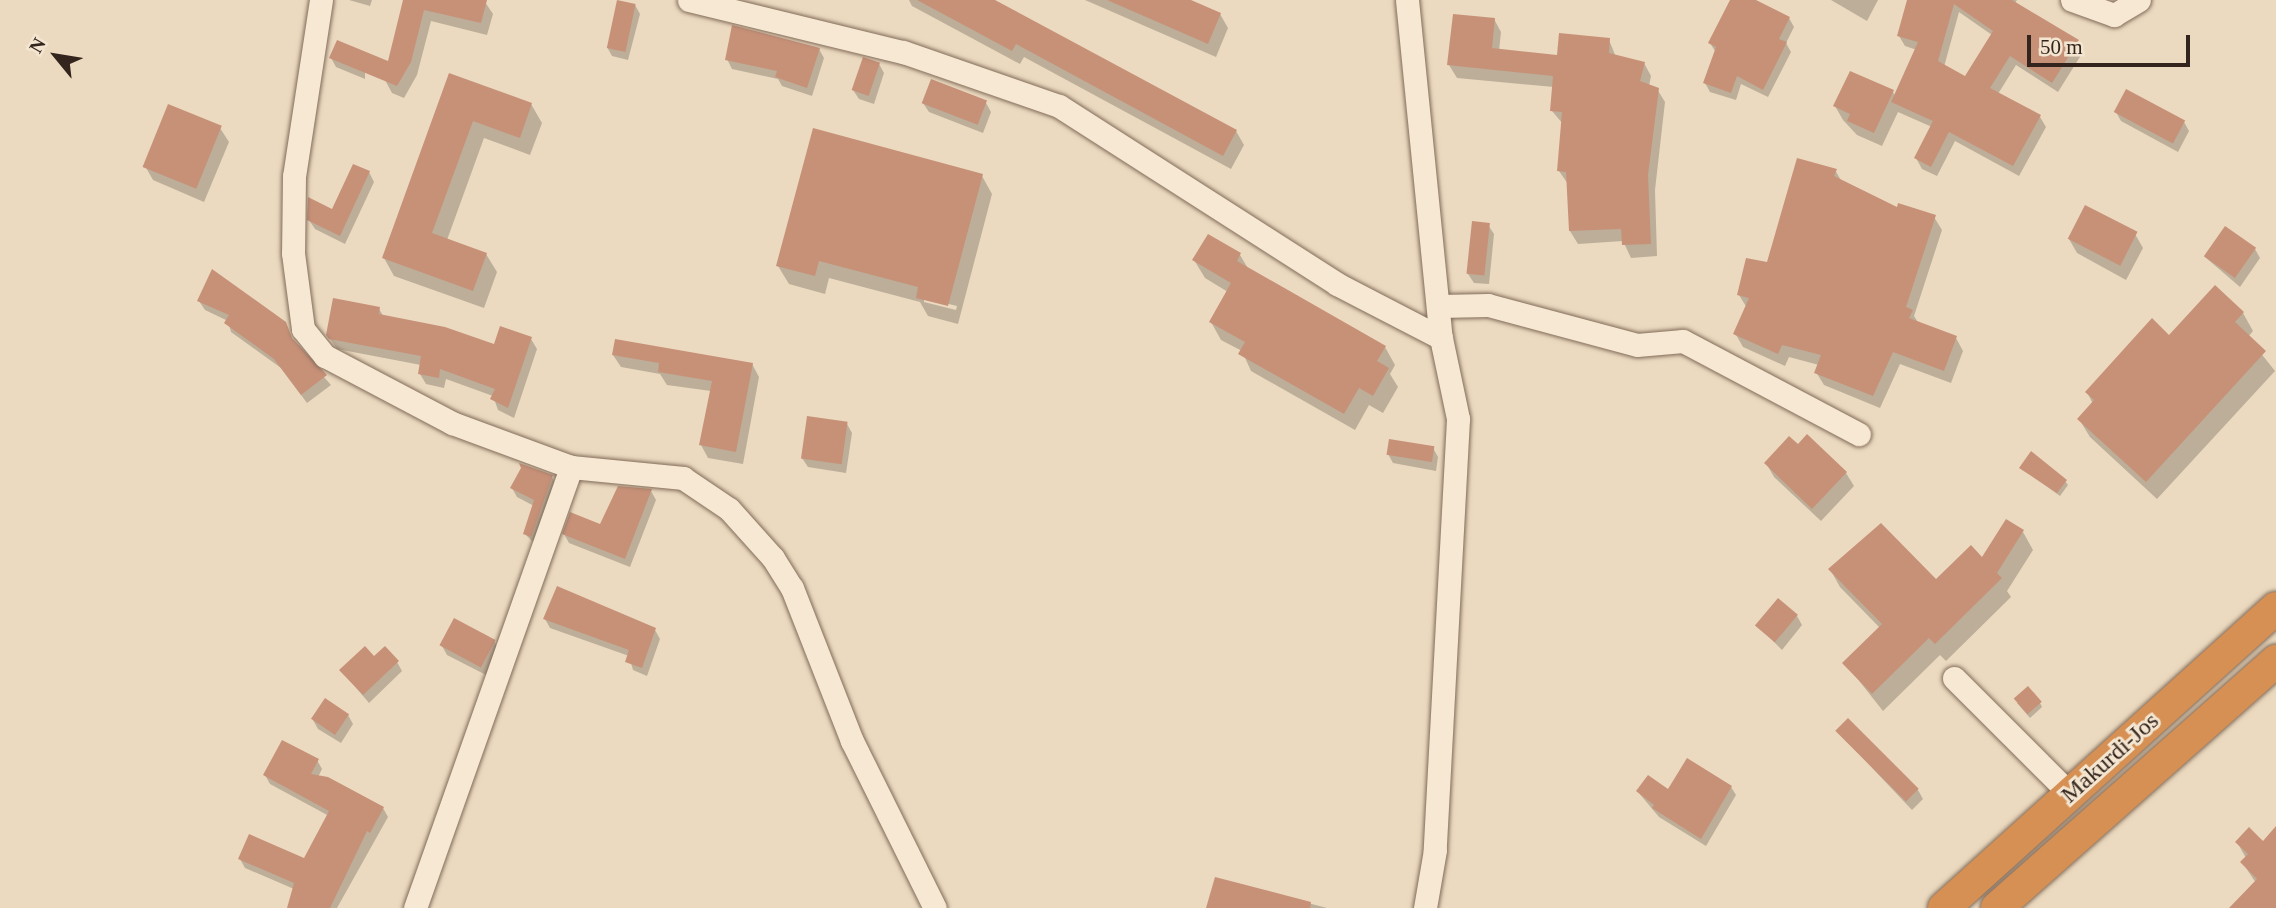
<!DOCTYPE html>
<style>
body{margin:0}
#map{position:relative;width:2276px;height:908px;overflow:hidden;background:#ebdac0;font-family:Georgia,serif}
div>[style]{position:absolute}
.shadow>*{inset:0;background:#0003}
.building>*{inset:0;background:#c79178;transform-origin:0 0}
.roads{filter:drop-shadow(0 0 2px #826b59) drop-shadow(0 0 2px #826b59)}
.minor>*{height:23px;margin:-11.5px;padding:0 11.5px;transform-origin:11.5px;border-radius:11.5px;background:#f6e8d2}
.highway>*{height:32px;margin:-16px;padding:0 16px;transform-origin:16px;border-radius:16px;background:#d69054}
span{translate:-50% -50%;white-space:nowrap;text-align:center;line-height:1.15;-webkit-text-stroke:6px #f3e5cf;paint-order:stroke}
.street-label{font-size:24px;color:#33251d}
.north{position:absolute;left:21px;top:21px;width:70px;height:70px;-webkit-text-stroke:5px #f3e5cf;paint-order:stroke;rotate:300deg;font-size:19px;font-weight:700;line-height:28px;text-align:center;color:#33251d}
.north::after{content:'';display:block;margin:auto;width:24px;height:32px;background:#33251d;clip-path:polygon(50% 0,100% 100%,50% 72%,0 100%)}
.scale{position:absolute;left:2027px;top:35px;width:163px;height:32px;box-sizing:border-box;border:4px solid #33251d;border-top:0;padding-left:9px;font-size:21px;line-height:24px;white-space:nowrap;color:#33251d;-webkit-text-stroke:5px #f3e5cf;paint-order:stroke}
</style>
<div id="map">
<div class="shadow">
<div style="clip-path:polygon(349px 0,372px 0,370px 6px)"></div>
<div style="clip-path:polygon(405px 0,478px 0,485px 2px,493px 14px,487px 35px,431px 21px,417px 75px,404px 98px,392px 93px,385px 80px)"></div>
<div style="clip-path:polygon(909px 0,992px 0,1236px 131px,1244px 145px,1231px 169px,1024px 57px,1020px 64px,912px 6px)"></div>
<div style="clip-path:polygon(1085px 0,1187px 0,1220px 14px,1228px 28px,1216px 57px)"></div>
<div style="clip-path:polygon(1732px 0,1752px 0,1789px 18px,1794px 27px,1786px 43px,1791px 52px,1768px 97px,1741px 84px,1736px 100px,1710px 92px,1705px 83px,1715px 51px,1710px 43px)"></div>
<div style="clip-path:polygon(1831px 0,1878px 0,1867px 21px)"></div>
<div style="clip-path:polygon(evenodd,1909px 0,2017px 0,2015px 3px,2077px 41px,2083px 52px,2058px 92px,2016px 65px,1998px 94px,2040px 117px,2046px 127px,2019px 176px,1955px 141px,1937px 176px,1922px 169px,1916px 158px,1932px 127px,1898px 112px,1882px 146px,1857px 135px,1843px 120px,1835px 106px,1893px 92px,1895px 96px,1917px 50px,1905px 46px,1899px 36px,1909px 0,1959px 12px,1992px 35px,1966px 78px,1944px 67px,1959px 12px)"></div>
<div style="clip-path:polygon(635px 5px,640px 14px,628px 60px,612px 56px,607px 47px)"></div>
<div style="clip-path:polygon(1494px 19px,1501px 32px,1499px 51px,1558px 57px,1609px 40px,1616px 57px,1644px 63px,1651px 76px,1649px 86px,1657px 89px,1665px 102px,1655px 190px,1657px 256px,1631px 258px,1623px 241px,1578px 244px,1570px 231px,1568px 184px,1559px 171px,1563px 124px,1552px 111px,1554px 87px,1457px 78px,1449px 65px)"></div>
<div style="clip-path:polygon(819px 49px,824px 58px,812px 96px,782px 86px,778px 79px,732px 69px,727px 59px)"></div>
<div style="clip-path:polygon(331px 58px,365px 60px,365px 79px,336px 67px)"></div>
<div style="clip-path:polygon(879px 64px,884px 73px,874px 104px,859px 99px,853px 90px)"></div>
<div style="clip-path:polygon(450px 75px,531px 104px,542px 123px,530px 155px,484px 138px,447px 240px,486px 254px,497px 272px,484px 308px,394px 276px,384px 258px)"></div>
<div style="clip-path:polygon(923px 103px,986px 103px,991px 112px,983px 133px,929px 112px)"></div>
<div style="clip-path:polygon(2116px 112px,2184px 122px,2189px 131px,2178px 152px,2121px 121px)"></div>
<div style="clip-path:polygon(220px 128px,229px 142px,204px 202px,153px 180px,145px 166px)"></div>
<div style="clip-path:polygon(1835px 170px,1842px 182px,1898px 210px,1934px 217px,1942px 230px,1914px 316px,1919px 324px,1956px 338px,1963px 351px,1951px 383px,1900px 364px,1880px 408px,1824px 385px,1816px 372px,1819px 365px,1789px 357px,1785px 366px,1743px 347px,1735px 333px,1747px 308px,1739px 295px,1768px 265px)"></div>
<div style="clip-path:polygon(369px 172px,374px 182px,345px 244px,315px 229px,309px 220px,333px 211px)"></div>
<div style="clip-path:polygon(evenodd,982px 176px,992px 194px,958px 324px,928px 316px,920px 302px,829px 278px,825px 294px,789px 284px,778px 266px,982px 176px,924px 298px,957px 306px,956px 310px,924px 302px,924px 298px)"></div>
<div style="clip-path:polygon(1488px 225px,1494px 234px,1489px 284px,1474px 283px,1468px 274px)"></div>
<div style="clip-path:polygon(2135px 234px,2143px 248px,2126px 280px,2077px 253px,2069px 239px)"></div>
<div style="clip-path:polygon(2255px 249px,2260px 258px,2240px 287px,2205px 257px)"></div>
<div style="clip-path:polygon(1240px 255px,1249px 270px,1385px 347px,1395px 365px,1390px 374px,1398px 387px,1383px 413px,1369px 405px,1355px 430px,1251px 371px,1242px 351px,1221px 340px,1211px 322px,1228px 292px,1205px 278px,1194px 260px)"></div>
<div style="clip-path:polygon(199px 301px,285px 324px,294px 343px,331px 385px,307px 403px,281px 368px,231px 332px,228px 321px,205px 310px)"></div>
<div style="clip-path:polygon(379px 309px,384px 317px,495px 347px,531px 339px,537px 349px,514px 418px,498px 410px,493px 396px,446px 379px,444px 388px,426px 384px,420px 374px,421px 365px,337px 349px,327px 334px)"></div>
<div style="clip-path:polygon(2243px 313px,2253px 331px,2248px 337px,2275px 371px,2157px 499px,2090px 437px,2079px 419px,2093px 404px,2087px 392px,2169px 337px)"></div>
<div style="clip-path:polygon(613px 355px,752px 364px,759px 377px,743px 464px,708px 458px,701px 445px,711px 391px,667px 385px,660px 374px,621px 367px)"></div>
<div style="clip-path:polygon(847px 424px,852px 433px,846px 473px,808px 467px,802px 458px)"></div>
<div style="clip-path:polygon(1433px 448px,1438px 457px,1436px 471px,1393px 463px,1388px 454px)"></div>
<div style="clip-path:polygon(1766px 463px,1846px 473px,1854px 486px,1821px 521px,1774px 477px)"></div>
<div style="clip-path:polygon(2021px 468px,2065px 481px,2068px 485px,2060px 496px)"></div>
<div style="clip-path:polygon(552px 477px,557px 486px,536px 545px,525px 534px,534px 506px,517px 497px,512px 488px)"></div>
<div style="clip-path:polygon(619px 488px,651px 491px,656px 500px,630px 567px,569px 543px,564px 534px,601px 526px)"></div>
<div style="clip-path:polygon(2023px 532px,2033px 550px,2007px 591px,2011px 597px,1946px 661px,1940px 655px,1883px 711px,1845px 663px,1880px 628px,1840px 587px,1830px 569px,1936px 582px,1982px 560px)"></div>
<div style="clip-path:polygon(558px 589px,655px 630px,660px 639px,647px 676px,633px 670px,629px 656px,550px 628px,545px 619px)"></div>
<div style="clip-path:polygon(1797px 616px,1802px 625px,1782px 650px,1758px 626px)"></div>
<div style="clip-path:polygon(494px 641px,499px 651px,490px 677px,447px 655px,442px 646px)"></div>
<div style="clip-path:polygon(397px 662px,402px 671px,369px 703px,341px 670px)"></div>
<div style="clip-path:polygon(2017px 703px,2040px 703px,2042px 707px,2030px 718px)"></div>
<div style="clip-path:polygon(348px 715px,353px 724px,341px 743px,318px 729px,313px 720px)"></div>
<div style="clip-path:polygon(1837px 731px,1918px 790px,1923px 799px,1912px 810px)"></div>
<div style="clip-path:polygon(317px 760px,322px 769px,318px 777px,383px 808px,388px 817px,337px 908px,289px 908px,294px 889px,245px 868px,240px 859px,305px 860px,329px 816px,270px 784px,265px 775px)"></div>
<div style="clip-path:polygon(1731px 787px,1736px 795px,1706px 846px,1659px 817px,1638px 792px)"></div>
<div style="clip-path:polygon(2237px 842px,2276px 845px,2276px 908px,2236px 908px,2256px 883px,2242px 862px,2246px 858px)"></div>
<div style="clip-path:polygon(1216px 879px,1327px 908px,1208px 908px)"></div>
</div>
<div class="building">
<div style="clip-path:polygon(403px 0,487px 0,481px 23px,424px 10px,411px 62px,397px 86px,329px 58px,337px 40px,388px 61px)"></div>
<div style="left:617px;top:0;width:19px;height:49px;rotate:12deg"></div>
<div style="clip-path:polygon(917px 0,995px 0,1237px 130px,1223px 156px,1016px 44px,1012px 51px)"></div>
<div style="clip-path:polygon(1107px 0,1191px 0,1221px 13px,1208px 44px)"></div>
<div style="clip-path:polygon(1730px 0,1756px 0,1790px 17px,1779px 39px,1787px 42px,1763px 90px,1737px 76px,1731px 93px,1703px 83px,1716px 47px,1708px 43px)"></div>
<div style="clip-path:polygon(evenodd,1907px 0,2012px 0,2079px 40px,2052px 83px,2010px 56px,1990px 88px,2041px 115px,2013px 166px,1949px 132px,1931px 167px,1914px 158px,1933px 121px,1891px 102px,1918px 42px,1897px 36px,1907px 0,1954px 4px,1993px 31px,1965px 76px,1938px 61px,1954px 4px)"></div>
<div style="clip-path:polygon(1453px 14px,1495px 18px,1492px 48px,1557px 55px,1559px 33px,1610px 38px,1609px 53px,1645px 62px,1640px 81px,1659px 88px,1648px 175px,1651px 244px,1622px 245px,1621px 229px,1569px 231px,1566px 172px,1557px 171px,1562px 112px,1550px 111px,1553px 76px,1447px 65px)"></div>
<div style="clip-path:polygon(732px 25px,820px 48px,807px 88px,775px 77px,777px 71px,725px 60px)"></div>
<div style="left:863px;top:57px;width:18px;height:35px;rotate:19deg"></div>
<div style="clip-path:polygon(1850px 71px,1894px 90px,1874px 133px,1847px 121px,1850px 114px,1833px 106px)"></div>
<div style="clip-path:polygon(449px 73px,532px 103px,520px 138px,473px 121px,432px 233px,487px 253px,473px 291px,382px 258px)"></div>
<div style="left:931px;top:79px;width:60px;height:26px;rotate:21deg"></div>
<div style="left:2126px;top:89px;width:67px;height:26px;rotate:28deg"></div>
<div style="left:168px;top:104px;width:58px;height:68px;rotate:22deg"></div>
<div style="clip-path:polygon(813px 128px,983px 174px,948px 306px,916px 298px,918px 287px,819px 261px,815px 276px,776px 266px)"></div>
<div style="clip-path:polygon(1797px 158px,1837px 169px,1834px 176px,1897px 207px,1898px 203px,1936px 215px,1906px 307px,1913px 310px,1909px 318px,1957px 336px,1944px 371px,1893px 352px,1873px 396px,1814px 373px,1821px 355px,1782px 345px,1778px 354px,1733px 334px,1749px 298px,1737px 295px,1746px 258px,1767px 262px)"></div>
<div style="clip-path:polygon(353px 164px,370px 171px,340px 236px,307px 220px,308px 197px,332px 209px)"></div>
<div style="left:2085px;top:205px;width:59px;height:38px;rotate:27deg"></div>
<div style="left:1472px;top:221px;width:18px;height:53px;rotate:6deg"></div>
<div style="left:2225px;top:226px;width:38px;height:37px;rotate:35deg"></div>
<div style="clip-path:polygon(1208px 234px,1241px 253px,1237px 261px,1386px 346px,1377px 361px,1389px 368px,1373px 396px,1359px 388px,1344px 414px,1238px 354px,1245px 342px,1209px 322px,1231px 283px,1192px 260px)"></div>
<div style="clip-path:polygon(212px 269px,286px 322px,292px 338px,327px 375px,301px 395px,274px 359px,224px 323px,229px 315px,197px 301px)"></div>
<div style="clip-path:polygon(2215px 285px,2244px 312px,2235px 322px,2266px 351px,2146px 482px,2077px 419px,2094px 400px,2085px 392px,2152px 318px,2169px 335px)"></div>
<div style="clip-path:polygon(333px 298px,380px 307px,379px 314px,445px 327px,494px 344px,500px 326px,532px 337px,508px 408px,490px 399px,495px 389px,440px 369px,439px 378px,418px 374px,421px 356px,329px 339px,326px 335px)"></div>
<div style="clip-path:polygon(615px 339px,753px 363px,736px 452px,699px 445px,712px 381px,658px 372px,659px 363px,612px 355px)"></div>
<div style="left:807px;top:416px;width:41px;height:43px;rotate:8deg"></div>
<div style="clip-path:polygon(1807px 434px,1847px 472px,1812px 509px,1764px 463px,1789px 436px,1798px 444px)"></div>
<div style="left:1389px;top:439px;width:46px;height:16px;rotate:9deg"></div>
<div style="clip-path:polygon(2031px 451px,2067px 480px,2057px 493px,2019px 468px)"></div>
<div style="clip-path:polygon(519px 463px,553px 475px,531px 537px,523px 534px,534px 500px,510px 488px,521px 468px)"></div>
<div style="clip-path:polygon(618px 486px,652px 489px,625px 559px,562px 534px,570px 512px,600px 524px)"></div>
<div style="clip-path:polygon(2006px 519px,2024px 530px,1997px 573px,2002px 578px,1935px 644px,1929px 638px,1872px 694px,1842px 663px,1882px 624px,1828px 569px,1881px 523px,1936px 579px,1971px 545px,1982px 557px)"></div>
<div style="clip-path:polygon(557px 586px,656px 628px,642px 668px,625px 662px,629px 650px,543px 619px)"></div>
<div style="left:1778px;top:598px;width:26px;height:36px;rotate:40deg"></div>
<div style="left:454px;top:618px;width:47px;height:31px;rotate:28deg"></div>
<div style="clip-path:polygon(365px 646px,374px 656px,385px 646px,399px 661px,363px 695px,339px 670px)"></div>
<div style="left:2028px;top:686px;width:21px;height:19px;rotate:49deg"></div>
<div style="left:325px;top:698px;width:29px;height:25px;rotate:34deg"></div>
<div style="left:1848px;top:718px;width:100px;height:18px;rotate:45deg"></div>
<div style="clip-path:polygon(282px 740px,319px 759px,311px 774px,328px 777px,384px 807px,370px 833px,367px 831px,330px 908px,287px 908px,294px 883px,238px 859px,249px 834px,304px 858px,329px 811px,263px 775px)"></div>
<div style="clip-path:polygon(1687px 758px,1732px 786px,1701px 839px,1652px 808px,1654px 805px,1636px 791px,1648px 775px,1668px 789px)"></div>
<div style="clip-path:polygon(2276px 826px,2276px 908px,2229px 908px,2257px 879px,2240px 862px,2248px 854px,2235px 842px,2249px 827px,2263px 841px)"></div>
<div style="clip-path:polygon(1215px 877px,1311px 902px,1310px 908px,1206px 908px)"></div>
</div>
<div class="roads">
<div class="minor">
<div style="left:321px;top:0;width:178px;rotate:98.7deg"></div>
<div style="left:294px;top:176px;width:77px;rotate:90.7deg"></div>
<div style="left:293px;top:253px;width:77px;rotate:82.5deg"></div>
<div style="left:303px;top:329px;width:35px;rotate:51deg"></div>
<div style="left:325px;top:356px;width:144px;rotate:27.8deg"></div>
<div style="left:452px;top:423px;width:127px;rotate:20.3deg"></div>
<div style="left:571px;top:467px;width:113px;rotate:5.6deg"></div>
<div style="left:683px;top:478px;width:55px;rotate:34deg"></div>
<div style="left:729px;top:509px;width:66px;rotate:48.1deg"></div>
<div style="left:773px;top:558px;width:36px;rotate:58deg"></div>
<div style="left:792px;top:588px;width:164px;rotate:68.6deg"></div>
<div style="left:852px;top:741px;width:186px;rotate:63.6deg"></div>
<div style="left:689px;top:0;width:220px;rotate:13.7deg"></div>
<div style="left:903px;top:52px;width:165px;rotate:19.1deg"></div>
<div style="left:1059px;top:106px;width:330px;rotate:32.6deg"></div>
<div style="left:1337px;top:284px;width:117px;rotate:27.4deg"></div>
<div style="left:1407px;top:0;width:340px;rotate:84.3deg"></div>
<div style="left:1441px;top:338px;width:83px;rotate:78.1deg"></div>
<div style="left:1458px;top:419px;width:432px;rotate:93.1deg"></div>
<div style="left:1435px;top:850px;width:59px;rotate:99.8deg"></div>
<div style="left:2072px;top:0;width:45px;rotate:19.7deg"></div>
<div style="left:2114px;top:15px;width:29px;rotate:-31deg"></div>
<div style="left:1439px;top:306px;width:49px;rotate:-1.2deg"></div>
<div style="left:1488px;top:305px;width:154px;rotate:15deg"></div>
<div style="left:1637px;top:345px;width:46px;rotate:-5deg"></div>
<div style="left:1683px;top:341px;width:199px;rotate:27.9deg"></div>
<div style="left:1954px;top:678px;width:164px;rotate:45deg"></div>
<div style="left:415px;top:908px;width:468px;rotate:-70.5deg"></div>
</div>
<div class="highway">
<div style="left:1944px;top:908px;width:447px;rotate:-42.1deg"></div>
<div style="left:1997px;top:908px;width:373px;rotate:-41.5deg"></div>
</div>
</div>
<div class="street-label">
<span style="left:2110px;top:758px;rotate:-42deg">Makurdi-Jos</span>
</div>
<div class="north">N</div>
<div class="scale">50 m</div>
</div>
